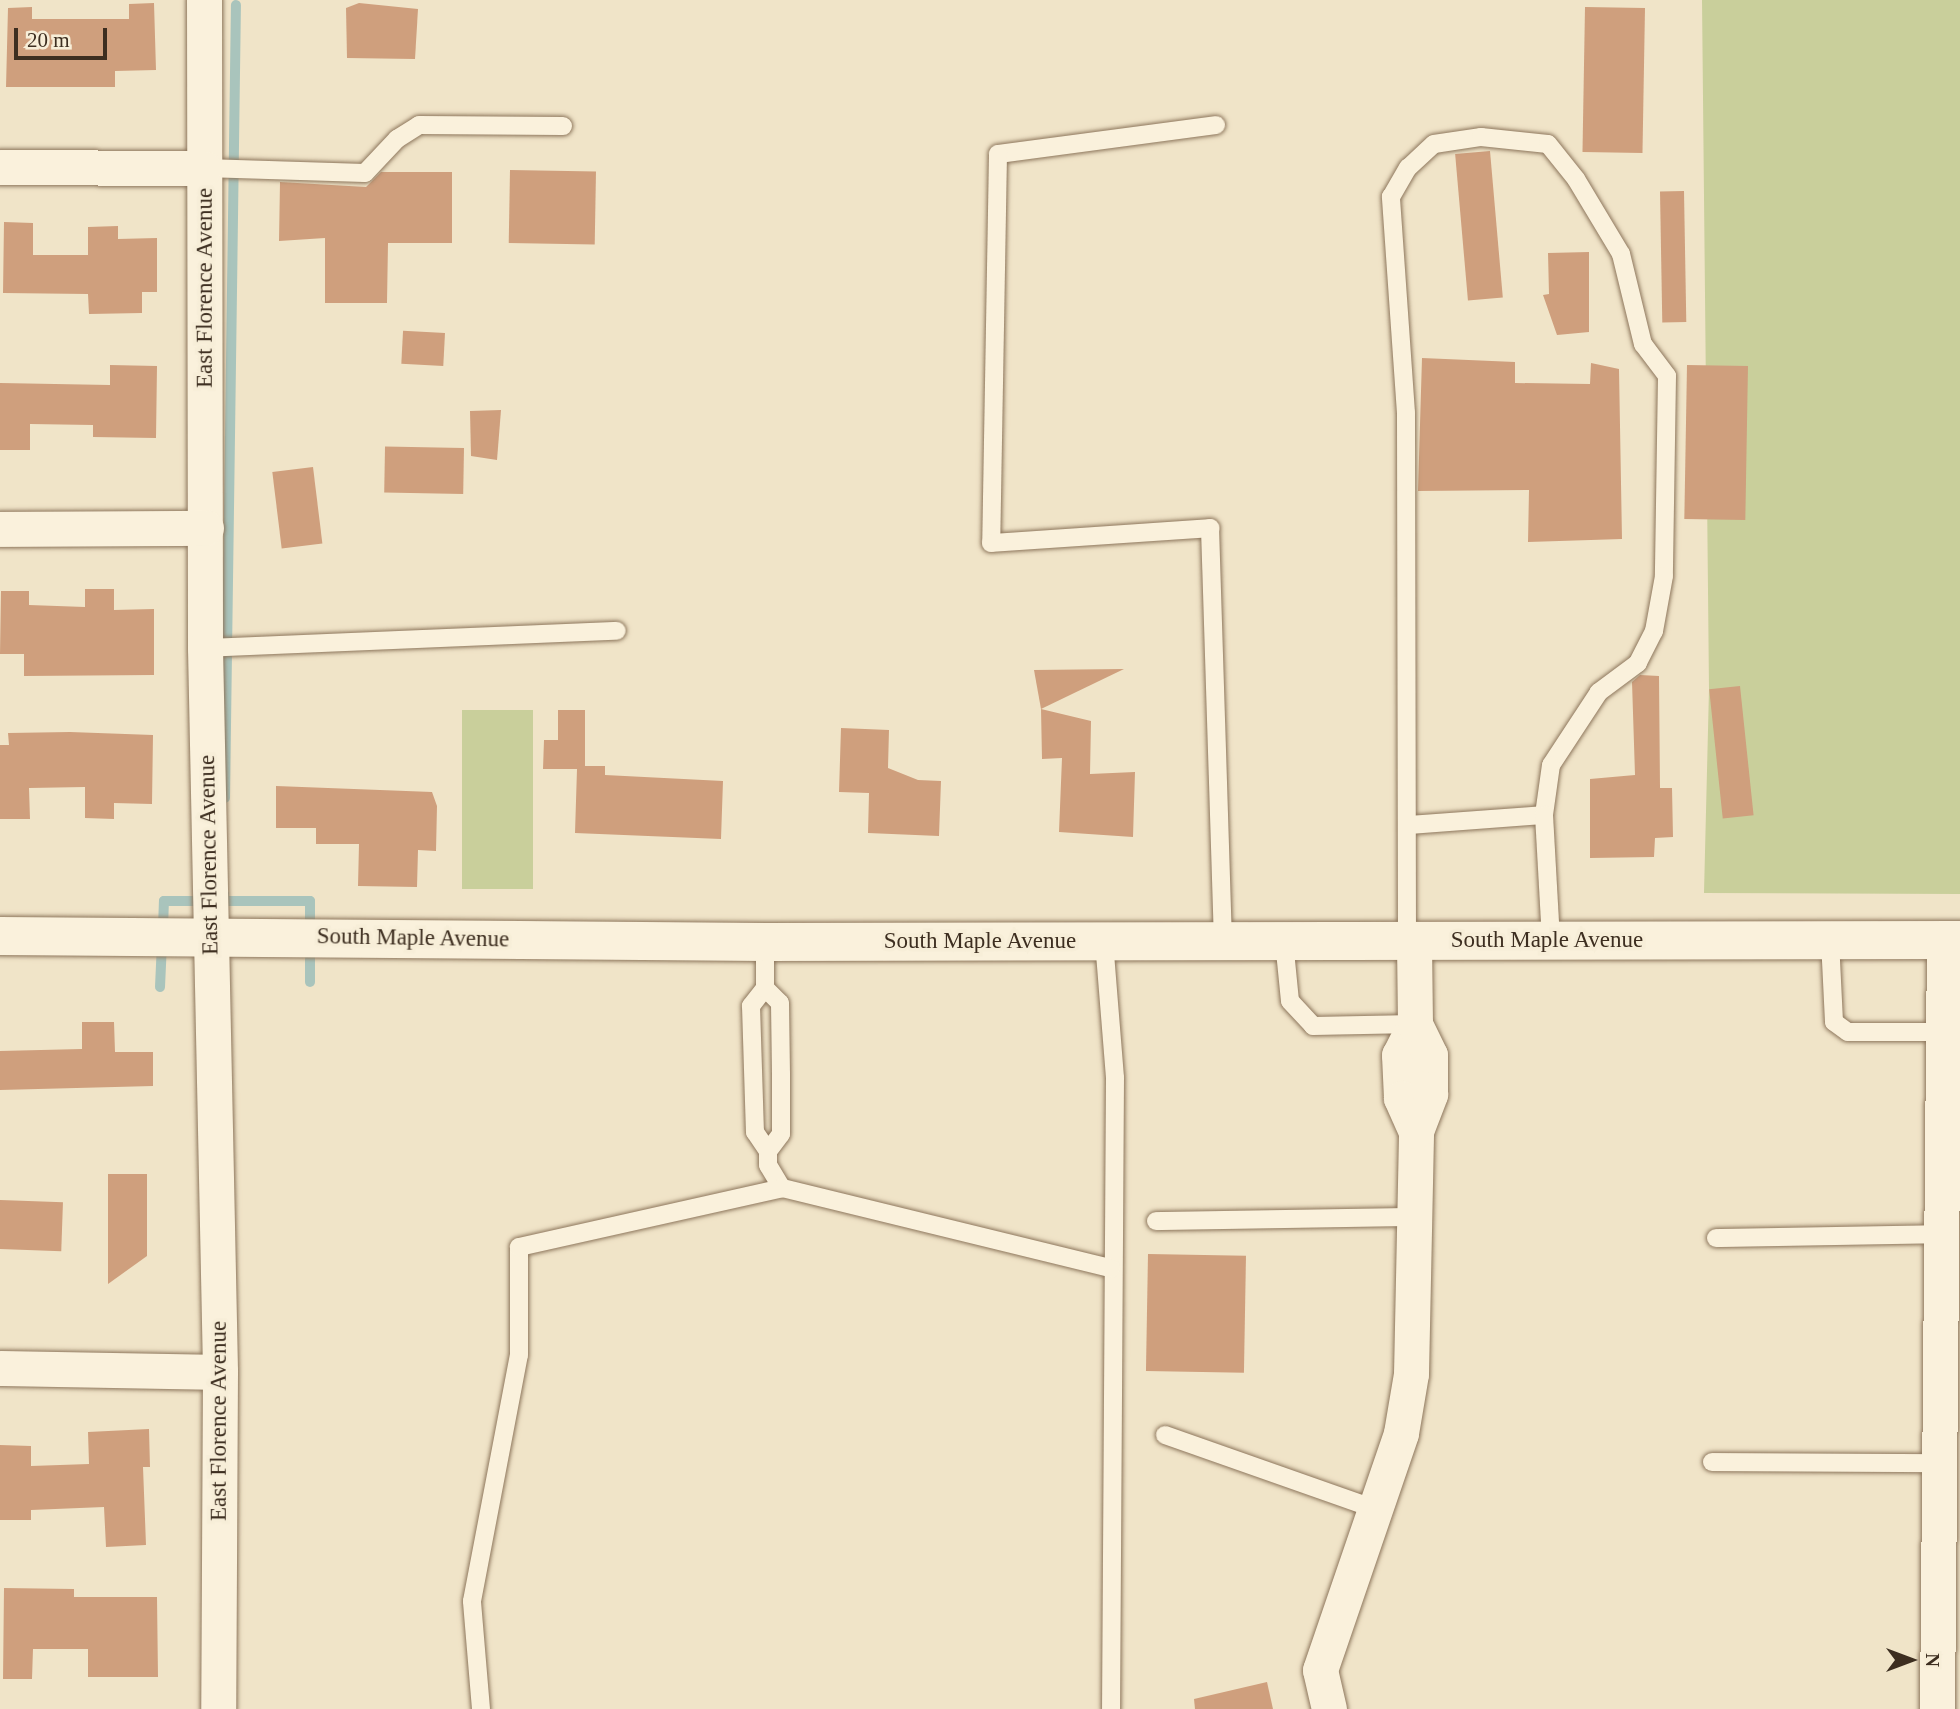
<!DOCTYPE html>
<style>
body{margin:0}
#map{position:relative;width:1960px;height:1709px;overflow:hidden;background:#f0e4c8;font-family:Georgia,serif}
div>[style]{position:absolute}
.green>*{inset:0;background:#c9cf9b;transform-origin:0 0}
.stream>*{height:10px;margin:-5px;padding:0 5px;transform-origin:5px;border-radius:5px;background:#a9c4bc}
.building>*{inset:0;background:#cf9f7d;transform-origin:0 0}
.roads{filter:drop-shadow(0 0 2px #8d765c) drop-shadow(0 0 2px #8d765c)}
.service>*{height:18px;margin:-9px;padding:0 9px;transform-origin:9px;border-radius:9px;background:#faf1dc}
.minor>*{height:35px;margin:-17.5px;padding:0 17.5px;transform-origin:17.5px;border-radius:17.5px;background:#faf1dc}
.secondary>*{height:38px;margin:-19px;padding:0 19px;transform-origin:19px;border-radius:19px;background:#faf1dc}
span{translate:-50% -50%;white-space:nowrap;text-align:center;line-height:1.15;-webkit-text-stroke:7px #f7eed8;paint-order:stroke}
.street-label{font-size:23px;color:#3d2e20}
.north{position:absolute;left:1876px;top:1625px;width:70px;height:70px;-webkit-text-stroke:5px #f7eed8;paint-order:stroke;rotate:90deg;font-size:19px;font-weight:700;line-height:28px;text-align:center;color:#3d2e20}
.north::after{content:'';display:block;margin:auto;width:24px;height:32px;background:#3d2e20;clip-path:polygon(50% 0,100% 100%,50% 72%,0 100%)}
.scale{position:absolute;left:14px;top:28px;width:93px;height:32px;box-sizing:border-box;border:4px solid #3d2e20;border-top:0;padding-left:9px;font-size:21px;line-height:24px;white-space:nowrap;color:#3d2e20;-webkit-text-stroke:5px #f7eed8;paint-order:stroke}
</style>
<div id="map">
<div class="green">
<div style="clip-path:polygon(1702px 0,1960px 0,1960px 894px,1704px 893px,1709px 689px)"></div>
<div style="left:462px;top:710px;width:71px;height:179px"></div>
</div>
<div class="stream">
<div style="left:225px;top:798px;width:793px;rotate:-89.21deg"></div>
<div style="left:224px;top:894px;width:7px;rotate:90deg"></div>
<div style="left:224px;top:901px;width:86px"></div>
<div style="left:310px;top:901px;width:28px;rotate:90deg"></div>
<div style="left:163px;top:928px;width:27px;rotate:-88deg"></div>
<div style="left:164px;top:901px;width:42px"></div>
<div style="left:310px;top:944px;width:38px;rotate:90deg"></div>
<div style="left:160px;top:987px;width:44px;rotate:-87.4deg"></div>
</div>
<div class="building">
<div style="clip-path:polygon(154px 3px,156px 70px,115px 71px,115px 87px,6px 87px,8px 8px,32px 7px,32px 19px,129px 19px,129px 4px)"></div>
<div style="clip-path:polygon(359px 3px,418px 9px,415px 59px,347px 58px,346px 8px)"></div>
<div style="left:1645px;top:8px;width:145px;height:60px;rotate:91deg"></div>
<div style="left:1490px;top:151px;width:147px;height:35px;rotate:85deg"></div>
<div style="left:510px;top:170px;width:86px;height:73px;rotate:1deg"></div>
<div style="clip-path:polygon(381px 172px,452px 172px,452px 243px,388px 243px,387px 303px,325px 303px,325px 238px,279px 241px,280px 182px,366px 187px)"></div>
<div style="left:1684px;top:191px;width:131px;height:24px;rotate:89deg"></div>
<div style="clip-path:polygon(4px 222px,33px 223px,33px 255px,88px 255px,88px 227px,118px 226px,118px 239px,157px 238px,157px 292px,142px 292px,142px 313px,89px 314px,88px 294px,3px 293px)"></div>
<div style="clip-path:polygon(1589px 252px,1589px 332px,1557px 335px,1543px 295px,1549px 294px,1548px 253px)"></div>
<div style="left:445px;top:333px;width:33px;height:42px;rotate:93deg"></div>
<div style="clip-path:polygon(1422px 358px,1515px 362px,1515px 383px,1590px 384px,1591px 363px,1619px 369px,1622px 539px,1528px 542px,1529px 490px,1418px 491px)"></div>
<div style="clip-path:polygon(110px 365px,157px 366px,156px 438px,93px 437px,93px 425px,30px 424px,30px 450px,0 450px,0 383px,110px 385px)"></div>
<div style="left:1687px;top:365px;width:61px;height:154px;rotate:1deg"></div>
<div style="clip-path:polygon(501px 410px,497px 460px,471px 456px,470px 411px)"></div>
<div style="left:464px;top:448px;width:46px;height:79px;rotate:91deg"></div>
<div style="left:313px;top:467px;width:77px;height:41px;rotate:83deg"></div>
<div style="clip-path:polygon(85px 589px,114px 589px,114px 610px,154px 609px,154px 675px,24px 676px,24px 654px,0 654px,1px 591px,29px 591px,29px 605px,85px 607px)"></div>
<div style="clip-path:polygon(1124px 669px,1041px 709px,1034px 670px)"></div>
<div style="clip-path:polygon(1640px 675px,1659px 676px,1660px 788px,1672px 788px,1673px 837px,1655px 838px,1654px 857px,1590px 858px,1590px 779px,1635px 775px,1632px 682px)"></div>
<div style="left:1740px;top:686px;width:130px;height:31px;rotate:84deg"></div>
<div style="clip-path:polygon(1041px 709px,1091px 721px,1090px 774px,1135px 772px,1133px 837px,1059px 832px,1062px 758px,1042px 759px)"></div>
<div style="clip-path:polygon(558px 710px,585px 710px,585px 766px,605px 766px,605px 775px,723px 781px,721px 839px,575px 833px,577px 769px,543px 769px,544px 740px,558px 740px)"></div>
<div style="clip-path:polygon(841px 728px,889px 730px,888px 768px,918px 780px,941px 781px,939px 836px,868px 833px,869px 793px,839px 792px)"></div>
<div style="clip-path:polygon(70px 732px,153px 735px,152px 804px,114px 803px,114px 819px,85px 818px,85px 787px,29px 788px,30px 819px,0 819px,0 745px,9px 745px,8px 733px)"></div>
<div style="clip-path:polygon(276px 786px,432px 792px,437px 806px,436px 851px,418px 850px,417px 887px,358px 886px,359px 844px,316px 844px,316px 828px,276px 828px)"></div>
<div style="clip-path:polygon(82px 1022px,114px 1022px,115px 1052px,153px 1052px,153px 1086px,0 1090px,0 1051px,82px 1049px)"></div>
<div style="clip-path:polygon(108px 1174px,147px 1174px,147px 1256px,108px 1284px)"></div>
<div style="left:0;top:1200px;width:63px;height:49px;rotate:2deg"></div>
<div style="left:1148px;top:1254px;width:98px;height:117px;rotate:1deg"></div>
<div style="clip-path:polygon(149px 1429px,150px 1467px,143px 1467px,146px 1545px,106px 1547px,104px 1507px,31px 1510px,31px 1520px,0 1520px,0 1445px,31px 1446px,31px 1466px,89px 1464px,88px 1432px)"></div>
<div style="clip-path:polygon(4px 1588px,74px 1589px,74px 1597px,157px 1597px,158px 1677px,88px 1677px,88px 1649px,33px 1649px,32px 1679px,3px 1679px)"></div>
<div style="clip-path:polygon(1267px 1682px,1273px 1709px,1195px 1709px,1194px 1699px)"></div>
</div>
<div class="roads">
<div class="service">
<div style="left:1216px;top:125px;width:220px;rotate:172.4deg"></div>
<div style="left:998px;top:154px;width:389px;rotate:91deg"></div>
<div style="left:991px;top:543px;width:220px;rotate:-3.9deg"></div>
<div style="left:1210px;top:528px;width:413px;rotate:88.2deg"></div>
<div style="left:204px;top:168px;width:161px;rotate:1.8deg"></div>
<div style="left:365px;top:173px;width:47px;rotate:-46.7deg"></div>
<div style="left:397px;top:139px;width:26px;rotate:-32deg"></div>
<div style="left:419px;top:125px;width:144px;rotate:0.4deg"></div>
<div style="left:205px;top:648px;width:412px;rotate:-2.4deg"></div>
<div style="left:1408px;top:825px;width:136px;rotate:-4.2deg"></div>
<div style="left:1830px;top:940px;width:82px;rotate:87.2deg"></div>
<div style="left:1834px;top:1022px;width:17px;rotate:36deg"></div>
<div style="left:1848px;top:1032px;width:95px"></div>
<div style="left:1104px;top:941px;width:137px;rotate:85.4deg"></div>
<div style="left:1115px;top:1078px;width:631px;rotate:90.36deg"></div>
<div style="left:1284px;top:941px;width:60px;rotate:84.3deg"></div>
<div style="left:1290px;top:1001px;width:34px;rotate:47deg"></div>
<div style="left:1313px;top:1026px;width:102px;rotate:-1.1deg"></div>
<div style="left:1407px;top:941px;width:528px;rotate:-90.11deg"></div>
<div style="left:1406px;top:413px;width:217px;rotate:-94deg"></div>
<div style="left:1391px;top:197px;width:34px;rotate:-60deg"></div>
<div style="left:1408px;top:168px;width:35px;rotate:-43deg"></div>
<div style="left:1434px;top:144px;width:48px;rotate:-8.5deg"></div>
<div style="left:1481px;top:137px;width:67px;rotate:6deg"></div>
<div style="left:1548px;top:144px;width:45px;rotate:51.3deg"></div>
<div style="left:1576px;top:179px;width:87px;rotate:59deg"></div>
<div style="left:1621px;top:254px;width:93px;rotate:76.3deg"></div>
<div style="left:1643px;top:344px;width:40px;rotate:53deg"></div>
<div style="left:1667px;top:376px;width:200px;rotate:90.9deg"></div>
<div style="left:1664px;top:576px;width:56px;rotate:100.3deg"></div>
<div style="left:1654px;top:631px;width:36px;rotate:117deg"></div>
<div style="left:1638px;top:663px;width:49px;rotate:143.4deg"></div>
<div style="left:1599px;top:692px;width:87px;rotate:123.3deg"></div>
<div style="left:1551px;top:765px;width:50px;rotate:98deg"></div>
<div style="left:1544px;top:815px;width:125px;rotate:86.8deg"></div>
<div style="left:765px;top:942px;width:46px;rotate:90deg"></div>
<div style="left:765px;top:988px;width:23px;rotate:128deg"></div>
<div style="left:751px;top:1006px;width:126px;rotate:88.2deg"></div>
<div style="left:755px;top:1132px;width:23px;rotate:56deg"></div>
<div style="left:768px;top:1151px;width:14px;rotate:90deg"></div>
<div style="left:768px;top:1165px;width:27px;rotate:59deg"></div>
<div style="left:782px;top:1188px;width:339px;rotate:13.7deg"></div>
<div style="left:765px;top:988px;width:21px;rotate:45deg"></div>
<div style="left:780px;top:1003px;width:71px;rotate:89.2deg"></div>
<div style="left:781px;top:1074px;width:60px;rotate:90deg"></div>
<div style="left:781px;top:1134px;width:21px;rotate:127deg"></div>
<div style="left:1156px;top:1221px;width:258px;rotate:-0.9deg"></div>
<div style="left:1716px;top:1238px;width:225px;rotate:-1deg"></div>
<div style="left:1165px;top:1435px;width:223px;rotate:19.4deg"></div>
<div style="left:1712px;top:1462px;width:227px;rotate:0.3deg"></div>
<div style="left:481px;top:1709px;width:108px;rotate:-94.8deg"></div>
<div style="left:472px;top:1601px;width:250px;rotate:-79.2deg"></div>
<div style="left:519px;top:1355px;width:108px;rotate:-90deg"></div>
<div style="left:519px;top:1247px;width:270px;rotate:-12.6deg"></div>
</div>
<div class="minor">
<div style="left:204px;top:0;width:648px;rotate:89.91deg"></div>
<div style="left:205px;top:648px;width:724px;rotate:88.81deg"></div>
<div style="left:220px;top:1372px;width:337px;rotate:90.3deg"></div>
<div style="left:0;top:167px;width:204px;rotate:0.3deg"></div>
<div style="left:0;top:529px;width:206px;rotate:-0.3deg"></div>
<div style="left:1415px;top:1024px;width:35px;rotate:117deg"></div>
<div style="left:1399px;top:1055px;width:43px;rotate:87.3deg"></div>
<div style="left:1401px;top:1098px;width:36px;rotate:66deg"></div>
<div style="left:0;top:1368px;width:220px;rotate:1deg"></div>
<div style="left:1329px;top:1709px;width:40px;rotate:-103deg"></div>
<div style="left:1320px;top:1670px;width:250px;rotate:-71.1deg"></div>
<div style="left:1401px;top:1433px;width:60px;rotate:-80.4deg"></div>
<div style="left:1411px;top:1374px;width:243px;rotate:-88.8deg"></div>
<div style="left:1416px;top:1131px;width:40px;rotate:-69deg"></div>
<div style="left:1430px;top:1094px;width:39px;rotate:-90deg"></div>
<div style="left:1430px;top:1055px;width:34px;rotate:-116deg"></div>
<div style="left:1415px;top:1024px;width:83px;rotate:-90.7deg"></div>
<div style="left:1937px;top:1709px;width:769px;rotate:-89.48deg"></div>
</div>
<div class="secondary">
<div style="left:0;top:936px;width:765px;rotate:0.45deg"></div>
<div style="left:765px;top:942px;width:1195px;rotate:-0.1deg"></div>
</div>
</div>
<div class="street-label">
<span style="left:205px;top:288px;rotate:-90deg">East Florence Avenue</span>
<span style="left:209px;top:855px;rotate:-91deg">East Florence Avenue</span>
<span style="left:413px;top:938px;rotate:1deg">South Maple Avenue</span>
<span style="left:1547px;top:940px">South Maple Avenue</span>
<span style="left:980px;top:941px">South Maple Avenue</span>
<span style="left:219px;top:1421px;rotate:-90deg">East Florence Avenue</span>
</div>
<div class="north">N</div>
<div class="scale">20 m</div>
</div>
